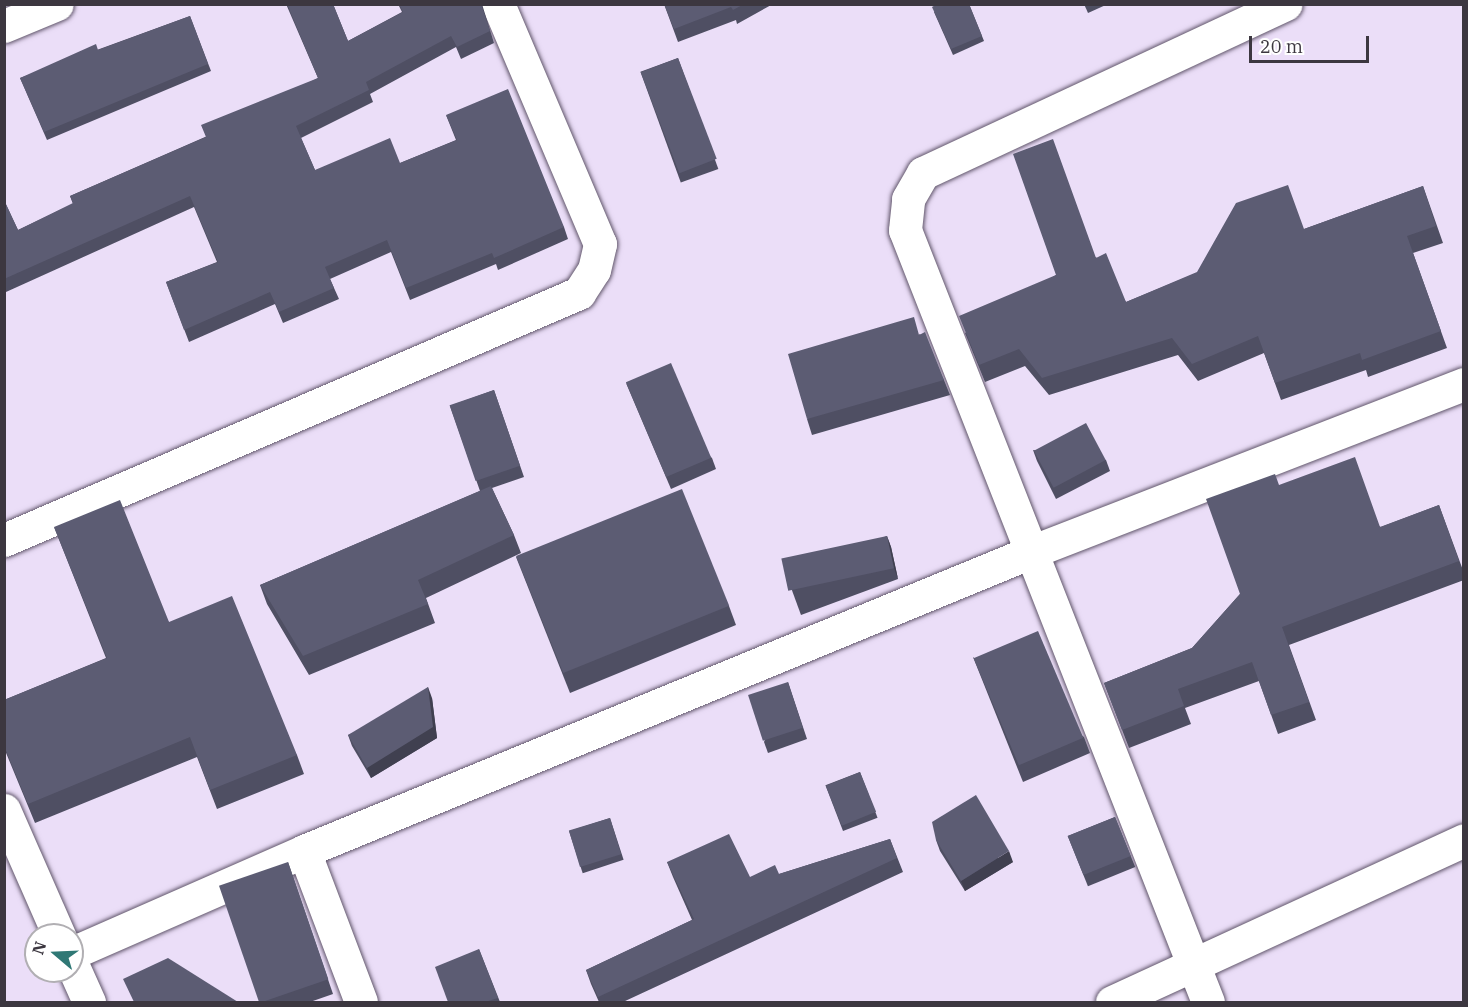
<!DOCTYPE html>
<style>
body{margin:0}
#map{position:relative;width:1468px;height:1007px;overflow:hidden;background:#ebdef8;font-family:"IBM Plex Serif",serif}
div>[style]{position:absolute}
.roads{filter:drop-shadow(0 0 2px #61566b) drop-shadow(0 0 2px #61566b)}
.street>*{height:33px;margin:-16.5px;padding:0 16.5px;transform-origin:16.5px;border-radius:16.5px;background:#fff}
.wall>*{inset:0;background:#4f4f63;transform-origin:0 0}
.shaded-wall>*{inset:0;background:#404050}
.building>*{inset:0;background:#5c5c73;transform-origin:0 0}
span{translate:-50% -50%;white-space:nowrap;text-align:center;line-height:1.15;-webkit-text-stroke:6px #fff;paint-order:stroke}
.frame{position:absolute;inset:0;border:6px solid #3c3740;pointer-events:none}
.north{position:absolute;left:24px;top:923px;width:60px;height:60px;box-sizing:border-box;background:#fff;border:2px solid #b1afb3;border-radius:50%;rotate:289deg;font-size:16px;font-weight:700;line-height:24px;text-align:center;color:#3c3740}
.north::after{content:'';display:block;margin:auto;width:21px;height:27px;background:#2f7875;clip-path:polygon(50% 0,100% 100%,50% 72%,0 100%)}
.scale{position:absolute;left:1249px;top:36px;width:120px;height:27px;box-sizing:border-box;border:3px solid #3c3740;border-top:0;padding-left:8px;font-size:18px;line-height:21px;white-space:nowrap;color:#3c3740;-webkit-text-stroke:4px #fff;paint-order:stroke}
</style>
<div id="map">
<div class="roads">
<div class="street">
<div style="left:4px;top:26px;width:57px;rotate:-22.5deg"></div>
<div style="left:4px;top:540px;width:626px;rotate:-23.25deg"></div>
<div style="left:579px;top:293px;width:27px;rotate:-57deg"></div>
<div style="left:594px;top:270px;width:27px;rotate:-77deg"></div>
<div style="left:600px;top:244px;width:261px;rotate:-113deg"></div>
<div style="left:4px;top:810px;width:137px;rotate:66.3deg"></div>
<div style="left:304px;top:851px;width:161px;rotate:69.3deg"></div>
<div style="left:72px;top:953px;width:253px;rotate:-23.7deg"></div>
<div style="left:304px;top:851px;width:786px;rotate:-22.36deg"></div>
<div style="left:1031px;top:552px;width:464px;rotate:-21.2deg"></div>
<div style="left:72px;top:964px;width:42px;rotate:65.9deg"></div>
<div style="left:1112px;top:1002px;width:387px;rotate:-24.7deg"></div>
<div style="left:1208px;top:1002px;width:829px;rotate:-111.43deg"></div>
<div style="left:905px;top:230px;width:31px;rotate:-84deg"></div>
<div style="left:908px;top:199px;width:30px;rotate:-60deg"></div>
<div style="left:923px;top:173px;width:400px;rotate:-25deg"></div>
</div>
</div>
<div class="wall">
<div style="clip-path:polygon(286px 4px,333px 4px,348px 41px,402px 12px,398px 4px,482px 4px,494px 43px,461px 59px,456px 47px,370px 94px,373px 102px,301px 138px,315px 170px,400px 163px,456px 140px,446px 115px,564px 227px,568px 239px,498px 270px,496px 264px,410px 300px,391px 252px,330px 279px,339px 299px,283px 323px,275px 304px,189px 342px,166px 282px,217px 262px,194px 207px,6px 292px,4px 288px,4px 200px,18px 230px,73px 204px,70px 196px,205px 137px,318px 78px)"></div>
<div style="clip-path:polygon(664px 4px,773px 4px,737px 24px,736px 20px,678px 42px)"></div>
<div style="clip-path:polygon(969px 4px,984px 41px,953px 55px,934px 12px)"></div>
<div style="clip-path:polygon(1084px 4px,1108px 4px,1088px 13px)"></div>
<div style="clip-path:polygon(190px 16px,211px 71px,47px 140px,20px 78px)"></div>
<div style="left:678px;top:58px;width:118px;height:40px;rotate:70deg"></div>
<div style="clip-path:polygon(1423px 186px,1443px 243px,1413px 253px,1447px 348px,1368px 377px,1366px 370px,1281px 400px,1264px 353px,1198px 381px,1178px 355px,1049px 395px,1025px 366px,985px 382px,965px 333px,1056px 275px,1096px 257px,1126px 302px,1304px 229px)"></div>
<div style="clip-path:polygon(920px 334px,944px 380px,950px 395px,812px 435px,807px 419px)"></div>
<div style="clip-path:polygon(626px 383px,712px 458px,716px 469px,671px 489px)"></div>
<div style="clip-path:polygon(494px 390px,524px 477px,492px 488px,514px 535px,521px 553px,426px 598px,435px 623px,309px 675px,267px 604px,260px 585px,480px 491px,450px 406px)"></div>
<div style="clip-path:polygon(1033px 450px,1106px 460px,1110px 471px,1056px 499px,1037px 461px)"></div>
<div style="clip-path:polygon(1279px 485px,1381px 527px,1439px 505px,1464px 573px,1464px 580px,1289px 645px,1316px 720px,1278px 734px,1259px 681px,1185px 708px,1191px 724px,1129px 748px,1104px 683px,1192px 648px,1240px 594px)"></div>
<div style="clip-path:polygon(54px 527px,169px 622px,297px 755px,304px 774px,217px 809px,197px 757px,35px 823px,4px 748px,4px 700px,106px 658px)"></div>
<div style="clip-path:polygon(887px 536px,891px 547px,898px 579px,801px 615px,786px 574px)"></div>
<div style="clip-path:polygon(516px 557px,729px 606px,736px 625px,570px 693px)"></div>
<div style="clip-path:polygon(973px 657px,1084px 737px,1090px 753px,1023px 782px)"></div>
<div style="clip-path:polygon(788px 682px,807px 739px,768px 753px,764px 742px)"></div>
<div style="clip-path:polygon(432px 698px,437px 738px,371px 778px,352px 746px,348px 735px)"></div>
<div style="left:860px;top:772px;width:49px;height:37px;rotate:69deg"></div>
<div style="left:1115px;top:817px;width:54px;height:51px;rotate:68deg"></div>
<div style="left:610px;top:818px;width:44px;height:43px;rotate:72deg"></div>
<div style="clip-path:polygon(890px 839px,903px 872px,623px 1002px,599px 1002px,591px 984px,586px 970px,692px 920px,673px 877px,667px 862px,750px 877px,779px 874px)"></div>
<div style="clip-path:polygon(936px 840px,1013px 862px,965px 891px,940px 851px)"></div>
<div style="clip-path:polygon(288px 862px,333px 994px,310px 1002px,260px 1002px)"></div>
<div style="clip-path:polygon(479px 949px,500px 1002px,448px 1002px)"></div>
</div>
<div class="shaded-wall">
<div style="clip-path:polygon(887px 536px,891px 547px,898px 579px,894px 568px)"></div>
<div style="clip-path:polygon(428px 687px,432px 698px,437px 738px,371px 778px,367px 768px)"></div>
<div style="clip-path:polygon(1009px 851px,1013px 862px,965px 891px,961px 881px)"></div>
</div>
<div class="building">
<div style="clip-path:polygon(287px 4px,333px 4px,348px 41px,403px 12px,399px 4px,481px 4px,490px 31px,457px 47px,451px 36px,366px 82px,369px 90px,296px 126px,315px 170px,390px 138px,400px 163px,457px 140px,446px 115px,508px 89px,564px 227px,494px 258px,492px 253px,406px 288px,387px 240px,325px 267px,334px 288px,279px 312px,270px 292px,184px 330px,166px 282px,218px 262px,190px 196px,4px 279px,4px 200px,18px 230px,73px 203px,70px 196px,206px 137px,201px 125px,318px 78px)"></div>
<div style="clip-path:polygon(664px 4px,744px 4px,733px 10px,731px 7px,674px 29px)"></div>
<div style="clip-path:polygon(937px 4px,969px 4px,982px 36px,951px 49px,932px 7px)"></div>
<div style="clip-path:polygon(190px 16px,208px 64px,44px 132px,20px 78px,96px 44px,98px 50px)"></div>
<div style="left:678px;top:58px;width:108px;height:40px;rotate:69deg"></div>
<div style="clip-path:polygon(1053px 139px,1096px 258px,1106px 253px,1126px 302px,1197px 272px,1236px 203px,1288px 185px,1304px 229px,1423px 186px,1436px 226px,1407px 236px,1441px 331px,1362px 360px,1360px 353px,1275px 383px,1258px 336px,1192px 364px,1172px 338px,1042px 378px,1019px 349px,979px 365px,959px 316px,1056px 275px,1013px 154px)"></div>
<div style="clip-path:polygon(914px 317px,919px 335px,925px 332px,944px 380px,807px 419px,788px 354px)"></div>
<div style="left:671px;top:363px;width:103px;height:49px;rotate:67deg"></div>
<div style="left:494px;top:390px;width:80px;height:47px;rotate:71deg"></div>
<div style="left:1086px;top:423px;width:42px;height:59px;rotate:62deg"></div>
<div style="clip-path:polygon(1355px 457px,1380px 527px,1439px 505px,1459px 561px,1282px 627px,1309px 702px,1271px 715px,1252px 662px,1178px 689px,1184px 706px,1122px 730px,1104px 683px,1192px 648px,1240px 594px,1206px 499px,1275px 474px,1279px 485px)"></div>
<div style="clip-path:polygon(491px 486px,514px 535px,418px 580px,428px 604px,303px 656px,260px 585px)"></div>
<div style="left:682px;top:489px;width:126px;height:179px;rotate:68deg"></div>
<div style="clip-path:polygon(120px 500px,169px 622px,232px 596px,297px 755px,210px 790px,190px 737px,28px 804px,4px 746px,4px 700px,107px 658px,54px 527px)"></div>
<div style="left:887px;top:536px;width:33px;height:108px;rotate:78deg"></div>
<div style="left:1038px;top:631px;width:116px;height:70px;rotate:67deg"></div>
<div style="left:788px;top:682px;width:48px;height:42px;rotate:72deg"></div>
<div style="clip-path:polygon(428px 687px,433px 727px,367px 768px,348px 735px)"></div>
<div style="left:860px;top:772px;width:43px;height:37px;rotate:68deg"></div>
<div style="clip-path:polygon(976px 795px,1009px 851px,961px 881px,936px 840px,932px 822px)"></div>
<div style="left:1115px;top:817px;width:42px;height:51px;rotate:68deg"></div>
<div style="left:610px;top:818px;width:38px;height:43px;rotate:73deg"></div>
<div style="clip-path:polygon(729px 834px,750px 877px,775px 865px,779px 874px,890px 839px,897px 858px,598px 997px,586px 970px,694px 919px,667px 862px)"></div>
<div style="left:288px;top:862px;width:124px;height:73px;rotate:71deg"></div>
<div style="clip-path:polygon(479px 949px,498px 998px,485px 1002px,448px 1002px,435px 967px)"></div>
<div style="clip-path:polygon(168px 958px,238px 1002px,134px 1002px,123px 979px)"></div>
</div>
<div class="frame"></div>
<div class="north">N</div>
<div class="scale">20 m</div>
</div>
